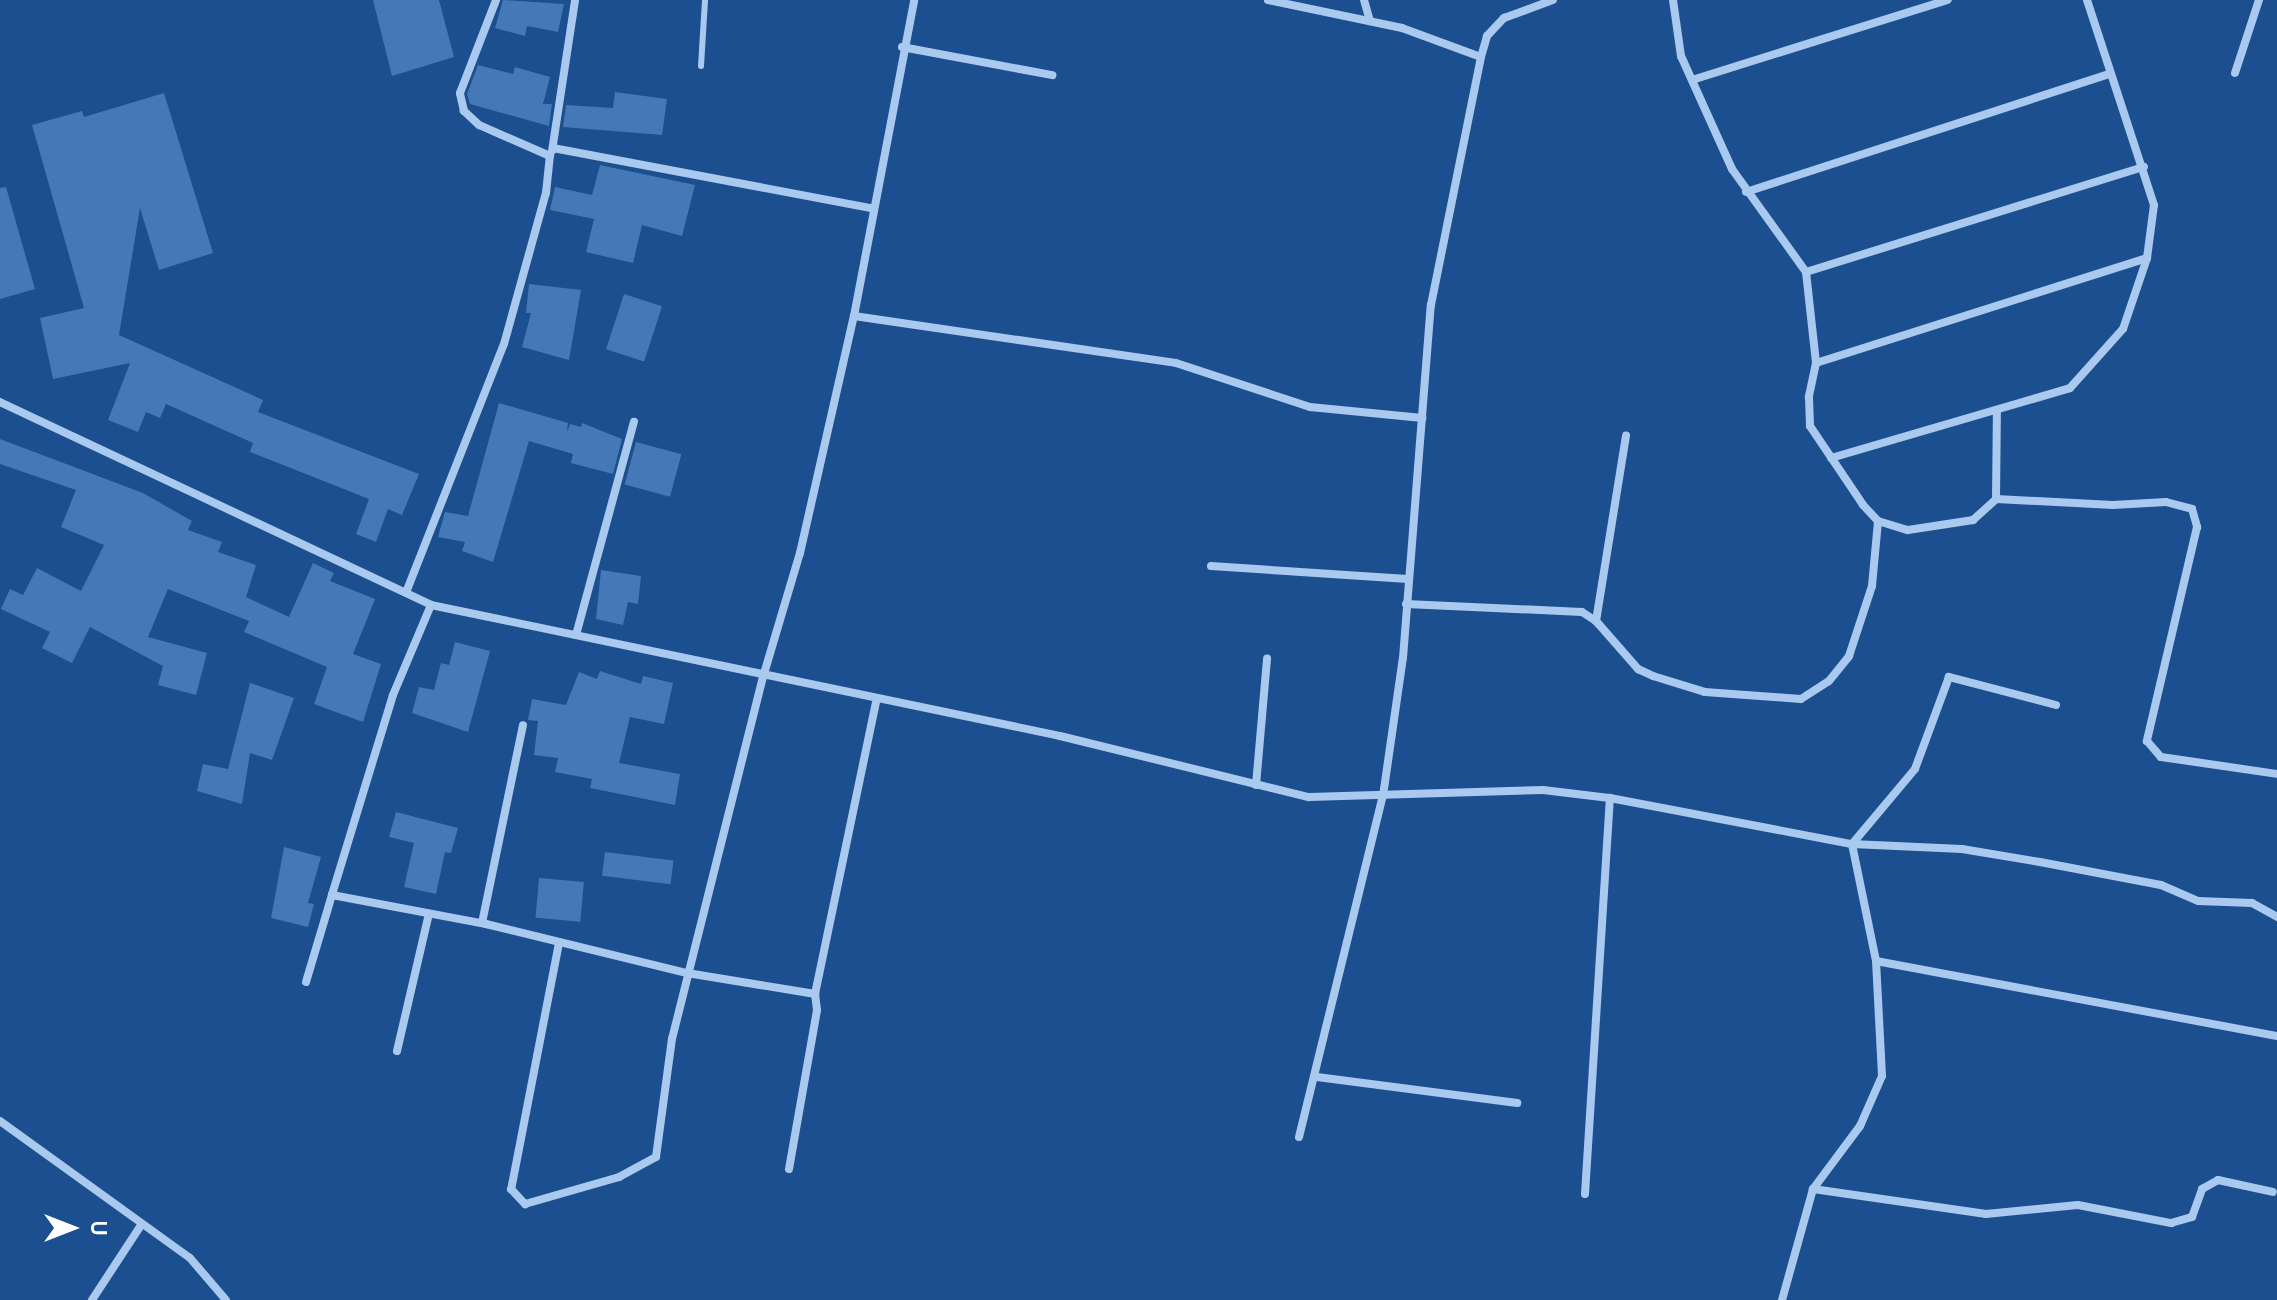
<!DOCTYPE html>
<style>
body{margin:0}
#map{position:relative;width:2277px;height:1300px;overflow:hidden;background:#1b4f8f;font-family:Overpass,sans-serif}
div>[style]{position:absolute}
.building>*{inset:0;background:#4478b7;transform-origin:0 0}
.lane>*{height:6px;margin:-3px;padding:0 3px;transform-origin:3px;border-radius:3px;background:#a9c9ee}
.street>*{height:8px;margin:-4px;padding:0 4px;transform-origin:4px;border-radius:4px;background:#a9c9ee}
span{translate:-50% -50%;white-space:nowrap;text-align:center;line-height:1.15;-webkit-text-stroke:8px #1b4f8f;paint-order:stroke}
.north{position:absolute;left:32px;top:1188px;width:80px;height:80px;-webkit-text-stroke:6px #1b4f8f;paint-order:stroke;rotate:90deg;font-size:22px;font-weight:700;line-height:32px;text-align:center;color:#fff}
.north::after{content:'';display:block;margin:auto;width:28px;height:36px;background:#fff;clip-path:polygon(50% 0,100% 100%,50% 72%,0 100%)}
</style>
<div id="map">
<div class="building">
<div style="clip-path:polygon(373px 0,439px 0,454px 57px,392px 76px)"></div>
<div style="clip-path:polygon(503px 0,564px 4px,558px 32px,527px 26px,525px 36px,495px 28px)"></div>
<div style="clip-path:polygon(478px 65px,513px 74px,515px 67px,550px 77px,543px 104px,552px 104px,549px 126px,470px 104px,467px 94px)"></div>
<div style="clip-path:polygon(615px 92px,667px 99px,662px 135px,563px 127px,566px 105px,613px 108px)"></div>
<div style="clip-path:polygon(164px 93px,213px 253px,159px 270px,140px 208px,119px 335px,263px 400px,258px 412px,419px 474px,402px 515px,388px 509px,376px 542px,356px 534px,369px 499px,250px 452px,253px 443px,166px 404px,160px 418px,146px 412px,138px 432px,108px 420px,130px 363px,53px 379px,40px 318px,84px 308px,32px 125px,82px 111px,84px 117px)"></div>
<div style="clip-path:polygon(600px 165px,695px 185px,682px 236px,642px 225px,633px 263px,586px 252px,594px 219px,550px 210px,555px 187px,592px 195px)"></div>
<div style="clip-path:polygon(6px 187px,35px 289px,0 299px,0 188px)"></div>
<div style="clip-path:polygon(529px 284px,581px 290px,569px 360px,522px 347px,531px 313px,526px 313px)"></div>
<div style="left:624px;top:294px;width:40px;height:58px;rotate:18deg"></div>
<div style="clip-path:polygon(499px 403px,568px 423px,567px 432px,570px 424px,581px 427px,582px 423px,622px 439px,613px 474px,571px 463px,573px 454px,529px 441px,493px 562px,462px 551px,465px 542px,438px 537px,445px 512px,468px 516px)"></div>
<div style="clip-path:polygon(0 439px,143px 493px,192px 521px,188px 530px,222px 542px,218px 552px,256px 565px,246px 597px,289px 617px,313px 563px,334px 573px,330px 581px,375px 599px,353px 654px,381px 664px,363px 722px,314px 704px,327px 667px,244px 632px,249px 621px,168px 589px,148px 637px,207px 653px,196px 695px,158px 685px,163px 666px,90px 627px,72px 663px,42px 648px,50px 632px,1px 609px,10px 589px,23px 595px,37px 568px,81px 591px,104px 545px,61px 527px,76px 490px,0 464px)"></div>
<div style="left:636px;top:442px;width:47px;height:44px;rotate:15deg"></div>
<div style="clip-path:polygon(601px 570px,641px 576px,638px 604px,628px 602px,623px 625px,596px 619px)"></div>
<div style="clip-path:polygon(455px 642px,490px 651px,468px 732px,412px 713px,419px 687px,434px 690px,441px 663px,449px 665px)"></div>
<div style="clip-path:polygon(600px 671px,641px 684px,643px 676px,673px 683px,664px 724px,630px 717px,619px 763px,680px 774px,675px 805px,590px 788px,592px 779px,555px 772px,558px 758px,534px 755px,538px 721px,528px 720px,532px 699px,566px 705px,579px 672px,597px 679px)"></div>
<div style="clip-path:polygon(250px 683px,294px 698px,272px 760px,250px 753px,242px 804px,197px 791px,203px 764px,228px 769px)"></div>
<div style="clip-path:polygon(396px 812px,458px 828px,451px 853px,445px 852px,436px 894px,404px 887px,414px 843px,389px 837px)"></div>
<div style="clip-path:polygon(284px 847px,321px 857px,308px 903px,314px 904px,308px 927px,271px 918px)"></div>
<div style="left:605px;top:852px;width:69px;height:24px;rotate:7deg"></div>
<div style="left:539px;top:878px;width:45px;height:40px;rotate:5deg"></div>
</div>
<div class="lane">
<div style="left:701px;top:66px;width:66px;rotate:-86.5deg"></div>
</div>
<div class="street">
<div style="left:1268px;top:0;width:137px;rotate:11.8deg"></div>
<div style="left:1402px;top:28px;width:84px;rotate:20.2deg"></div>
<div style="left:1364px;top:0;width:22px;rotate:74deg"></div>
<div style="left:1673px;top:0;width:57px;rotate:81.9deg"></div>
<div style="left:1681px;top:56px;width:124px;rotate:65.7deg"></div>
<div style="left:1732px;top:169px;width:127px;rotate:54.3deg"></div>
<div style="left:1806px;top:272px;width:92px;rotate:83.7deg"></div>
<div style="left:1816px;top:363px;width:35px;rotate:102deg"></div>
<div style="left:1809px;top:397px;width:29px;rotate:88deg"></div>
<div style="left:1810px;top:426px;width:95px;rotate:56.1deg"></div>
<div style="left:1863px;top:505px;width:22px;rotate:47deg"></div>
<div style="left:1878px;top:521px;width:31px;rotate:17deg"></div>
<div style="left:1908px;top:530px;width:66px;rotate:-8.7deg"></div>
<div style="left:1973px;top:520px;width:31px;rotate:-42deg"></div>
<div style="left:1996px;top:499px;width:89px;rotate:-89.4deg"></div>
<div style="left:902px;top:47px;width:153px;rotate:10.6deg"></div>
<div style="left:2235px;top:73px;width:77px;rotate:-71.8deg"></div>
<div style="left:1692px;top:80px;width:268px;rotate:-17.4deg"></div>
<div style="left:553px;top:148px;width:325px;rotate:10.7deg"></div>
<div style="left:552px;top:151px;width:153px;rotate:-81.3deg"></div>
<div style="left:1746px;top:192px;width:383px;rotate:-18deg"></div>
<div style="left:1806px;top:272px;width:354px;rotate:-17.3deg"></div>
<div style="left:854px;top:316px;width:325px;rotate:8.3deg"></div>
<div style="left:1176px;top:363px;width:141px;rotate:18.2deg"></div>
<div style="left:1310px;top:407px;width:113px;rotate:5.6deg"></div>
<div style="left:1816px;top:363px;width:347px;rotate:-17.6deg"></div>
<div style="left:0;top:402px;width:476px;rotate:25.2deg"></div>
<div style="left:431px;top:605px;width:642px;rotate:11.76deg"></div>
<div style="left:1060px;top:736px;width:256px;rotate:13.8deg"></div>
<div style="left:1309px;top:797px;width:234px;rotate:-1.7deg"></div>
<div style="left:1543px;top:790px;width:67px;rotate:6.8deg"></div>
<div style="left:1610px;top:798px;width:246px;rotate:10.8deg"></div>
<div style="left:1852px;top:844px;width:119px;rotate:78.4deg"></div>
<div style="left:1876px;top:961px;width:115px;rotate:87deg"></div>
<div style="left:1882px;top:1076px;width:55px;rotate:113.7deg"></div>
<div style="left:1860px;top:1126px;width:79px;rotate:126.7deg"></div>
<div style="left:1813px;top:1189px;width:115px;rotate:105.6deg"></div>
<div style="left:1831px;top:458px;width:249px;rotate:-16.3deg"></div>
<div style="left:2070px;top:388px;width:79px;rotate:-48.1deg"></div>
<div style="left:2123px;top:329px;width:75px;rotate:-71.3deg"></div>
<div style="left:2147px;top:258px;width:53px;rotate:-82.5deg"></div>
<div style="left:2154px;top:205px;width:216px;rotate:-108.1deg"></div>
<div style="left:1996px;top:499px;width:117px;rotate:2.9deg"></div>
<div style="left:2113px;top:505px;width:53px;rotate:-3.2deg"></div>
<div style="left:2166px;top:502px;width:27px;rotate:15deg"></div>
<div style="left:2192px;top:509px;width:19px;rotate:74deg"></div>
<div style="left:2197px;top:527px;width:220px;rotate:103.2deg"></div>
<div style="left:2147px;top:741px;width:21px;rotate:49deg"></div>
<div style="left:2161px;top:757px;width:117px;rotate:8.3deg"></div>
<div style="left:1211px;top:566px;width:197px;rotate:3.8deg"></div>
<div style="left:407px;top:590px;width:264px;rotate:-68.5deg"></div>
<div style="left:504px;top:344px;width:157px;rotate:-74.5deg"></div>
<div style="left:546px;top:193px;width:37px;rotate:-84deg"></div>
<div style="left:550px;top:156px;width:77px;rotate:-156.4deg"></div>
<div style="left:479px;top:125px;width:21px;rotate:-137deg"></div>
<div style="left:464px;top:111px;width:18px;rotate:-103deg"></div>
<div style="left:460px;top:93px;width:100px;rotate:-68.8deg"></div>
<div style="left:1406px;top:604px;width:176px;rotate:2.6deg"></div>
<div style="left:1582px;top:612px;width:17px;rotate:33deg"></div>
<div style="left:1596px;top:621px;width:64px;rotate:48.8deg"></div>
<div style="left:1638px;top:669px;width:17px;rotate:25deg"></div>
<div style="left:1653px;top:676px;width:54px;rotate:17.1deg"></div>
<div style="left:1705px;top:692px;width:96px;rotate:4.2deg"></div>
<div style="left:1801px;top:699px;width:33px;rotate:-33deg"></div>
<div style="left:1829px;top:681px;width:32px;rotate:-51deg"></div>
<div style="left:1849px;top:656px;width:74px;rotate:-71.8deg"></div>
<div style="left:1872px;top:586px;width:65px;rotate:-84.7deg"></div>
<div style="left:431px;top:605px;width:98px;rotate:112.9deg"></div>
<div style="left:393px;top:695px;width:209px;rotate:107deg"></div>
<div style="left:332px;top:895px;width:157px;rotate:10.7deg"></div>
<div style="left:486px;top:924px;width:207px;rotate:13.7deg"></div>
<div style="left:687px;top:973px;width:130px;rotate:9.3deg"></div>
<div style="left:1596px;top:621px;width:188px;rotate:-80.8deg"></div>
<div style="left:576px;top:635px;width:221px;rotate:-74.8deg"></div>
<div style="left:2056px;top:705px;width:111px;rotate:-165.3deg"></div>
<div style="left:1949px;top:677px;width:98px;rotate:110.3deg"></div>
<div style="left:1915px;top:769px;width:98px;rotate:130deg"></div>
<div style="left:1852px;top:844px;width:110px;rotate:2.6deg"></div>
<div style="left:1962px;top:849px;width:79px;rotate:9.5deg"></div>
<div style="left:2040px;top:862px;width:123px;rotate:10.8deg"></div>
<div style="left:2161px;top:885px;width:40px;rotate:23.4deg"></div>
<div style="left:2198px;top:901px;width:54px;rotate:2.1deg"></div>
<div style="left:2252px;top:903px;width:29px;rotate:29deg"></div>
<div style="left:1256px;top:785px;width:127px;rotate:-85deg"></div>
<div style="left:482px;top:923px;width:202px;rotate:-78.3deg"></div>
<div style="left:559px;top:943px;width:251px;rotate:101deg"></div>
<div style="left:511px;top:1189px;width:21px;rotate:47deg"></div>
<div style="left:525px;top:1204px;width:98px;rotate:-16deg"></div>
<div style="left:619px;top:1177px;width:42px;rotate:-28.4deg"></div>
<div style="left:656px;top:1157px;width:119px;rotate:-82.3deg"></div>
<div style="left:672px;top:1039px;width:373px;rotate:-75.9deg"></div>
<div style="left:763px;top:677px;width:129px;rotate:-73.4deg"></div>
<div style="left:800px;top:553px;width:243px;rotate:-77.2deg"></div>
<div style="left:854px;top:316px;width:322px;rotate:-79.2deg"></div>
<div style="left:1876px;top:961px;width:408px;rotate:10.6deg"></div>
<div style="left:306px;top:982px;width:91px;rotate:-73.4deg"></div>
<div style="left:397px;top:1051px;width:141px;rotate:-76.9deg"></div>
<div style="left:1317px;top:1077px;width:202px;rotate:7.4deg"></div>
<div style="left:0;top:1121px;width:234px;rotate:35.8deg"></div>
<div style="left:190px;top:1258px;width:55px;rotate:49.4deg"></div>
<div style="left:1299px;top:1137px;width:351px;rotate:-76.2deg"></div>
<div style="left:1383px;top:796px;width:139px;rotate:-81.8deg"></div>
<div style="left:1403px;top:658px;width:354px;rotate:-85.5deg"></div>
<div style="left:1431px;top:305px;width:253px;rotate:-78.6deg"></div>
<div style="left:1481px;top:57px;width:22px;rotate:-74deg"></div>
<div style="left:1487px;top:36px;width:25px;rotate:-47deg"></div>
<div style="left:1504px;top:18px;width:52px;rotate:-20.2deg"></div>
<div style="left:789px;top:1169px;width:161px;rotate:-80deg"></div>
<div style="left:817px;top:1010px;width:16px;rotate:-97deg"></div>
<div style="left:815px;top:994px;width:299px;rotate:-78.2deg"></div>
<div style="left:1813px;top:1189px;width:175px;rotate:8.2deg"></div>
<div style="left:1986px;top:1214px;width:92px;rotate:-5.6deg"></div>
<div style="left:2078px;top:1205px;width:95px;rotate:11deg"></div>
<div style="left:2171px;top:1223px;width:22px;rotate:-16deg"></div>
<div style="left:2192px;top:1217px;width:30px;rotate:-70deg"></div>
<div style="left:2202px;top:1189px;width:18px;rotate:-29deg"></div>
<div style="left:2218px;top:1180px;width:56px;rotate:12.3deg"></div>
<div style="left:1585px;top:1194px;width:397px;rotate:-86.4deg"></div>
<div style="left:92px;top:1300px;width:90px;rotate:-56.8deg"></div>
</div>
<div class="north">U</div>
</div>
